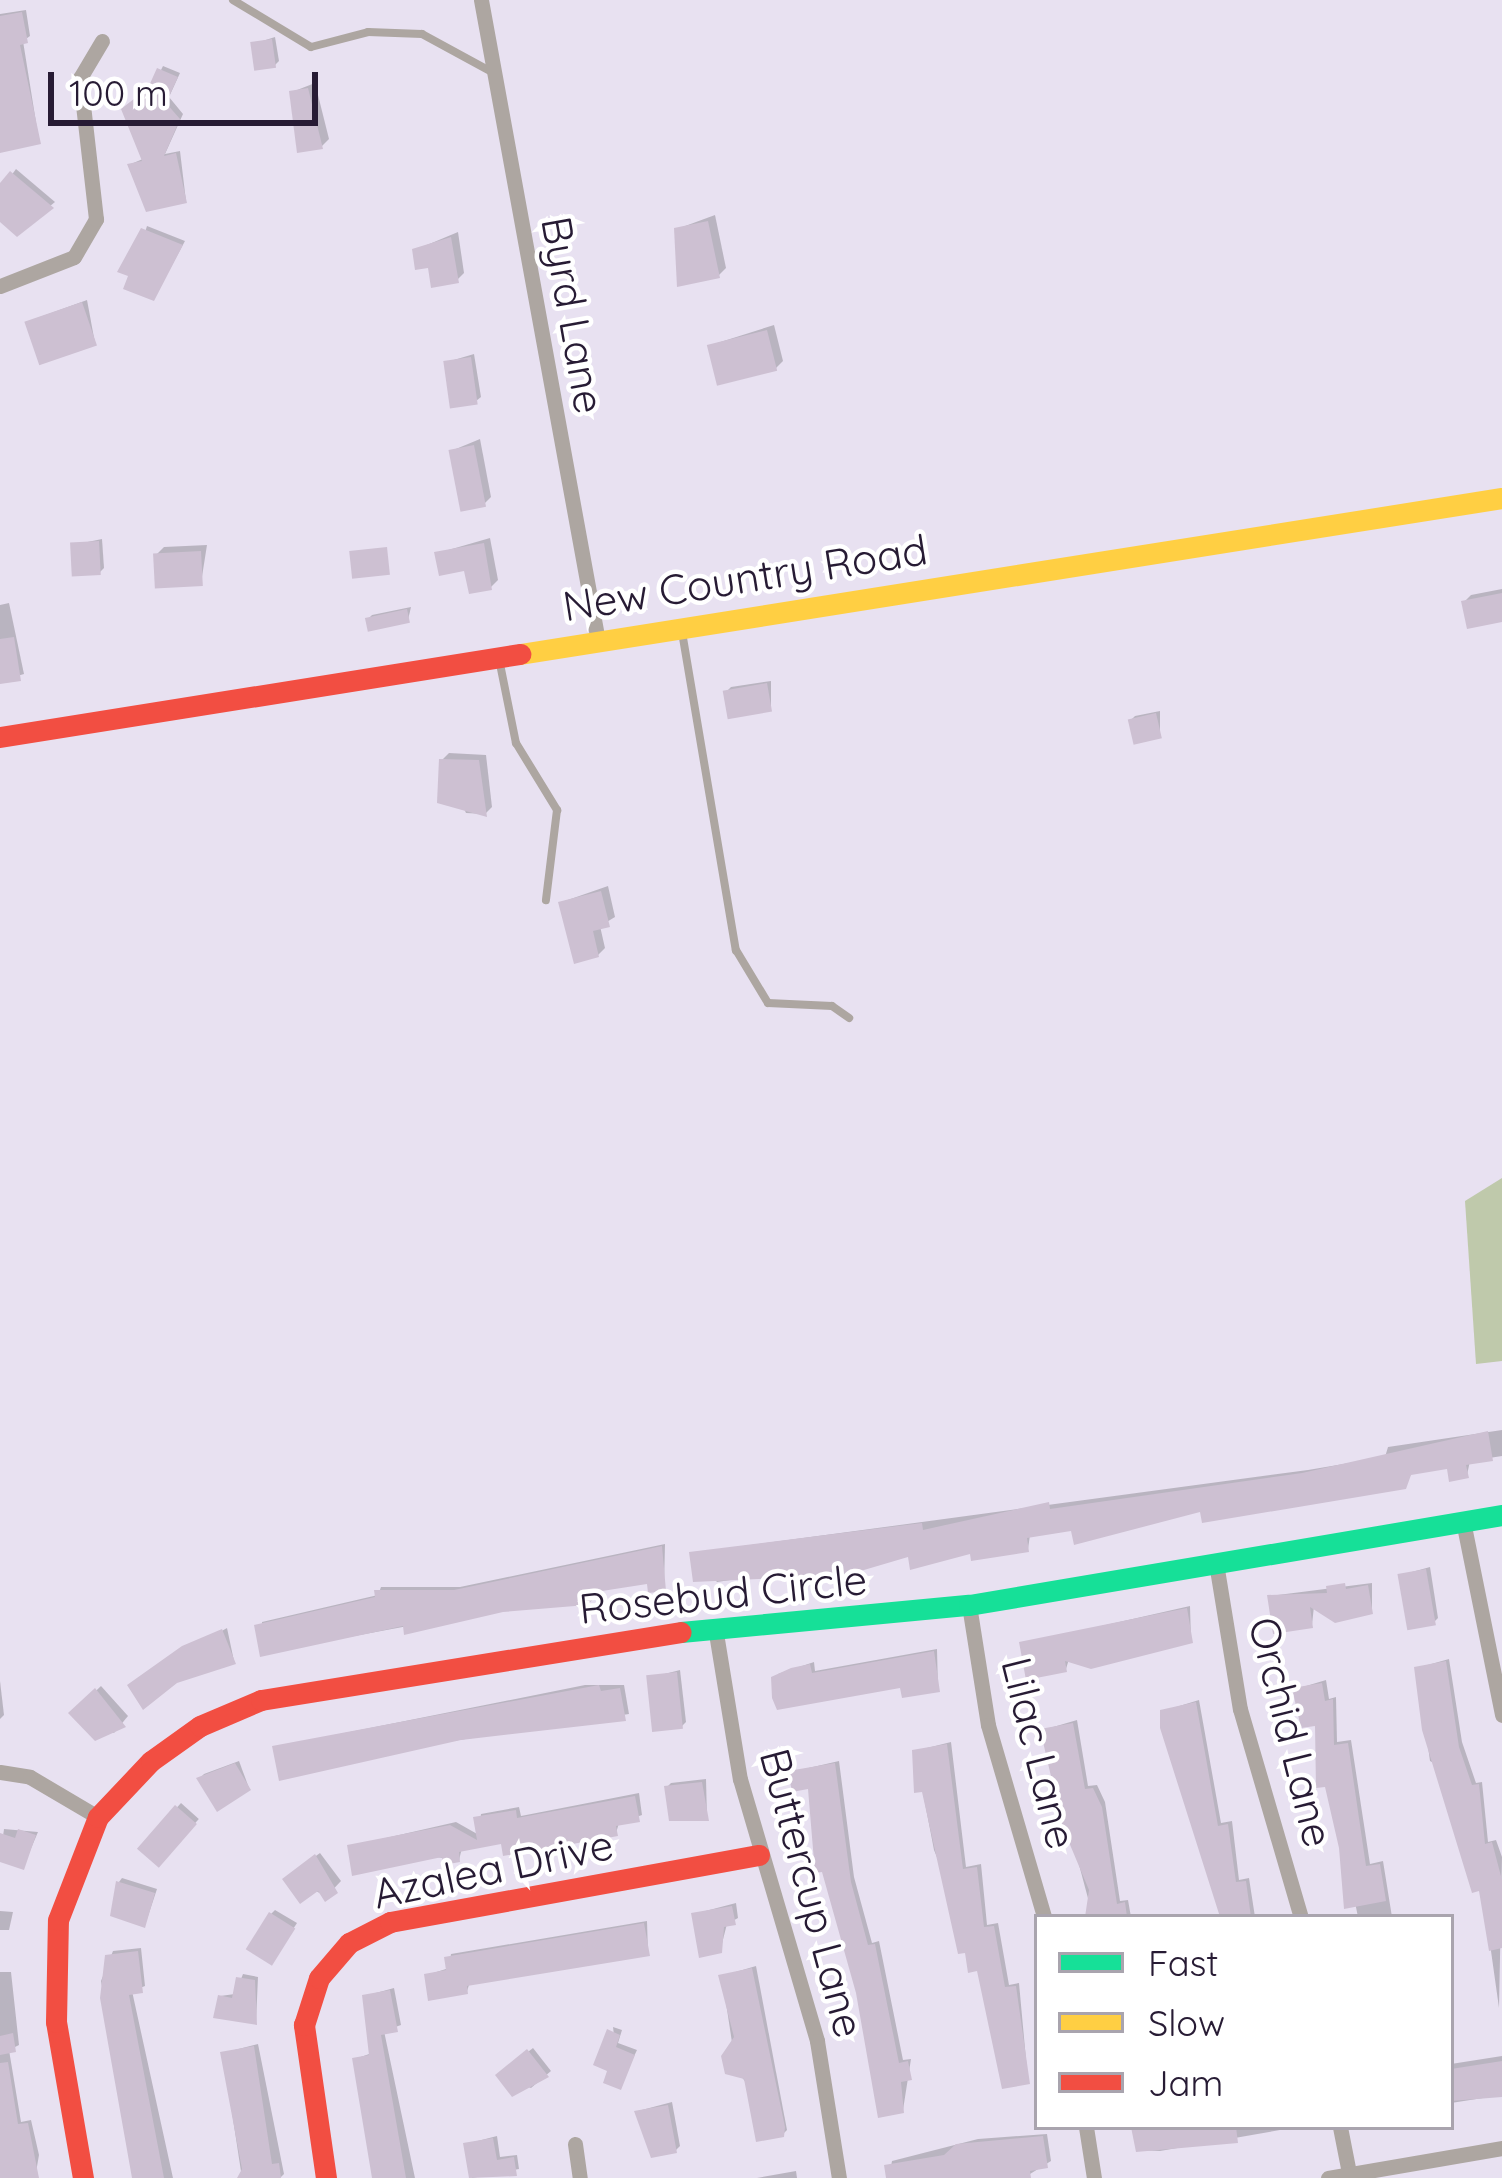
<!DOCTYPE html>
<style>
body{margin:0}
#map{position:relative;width:1502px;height:2178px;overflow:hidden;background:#e8e1f1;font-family:Quicksand,sans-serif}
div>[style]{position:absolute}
.forest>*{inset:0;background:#bfc9ab}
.shadow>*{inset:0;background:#0003;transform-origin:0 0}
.building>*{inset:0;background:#cdc0d2;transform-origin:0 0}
.lane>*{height:8px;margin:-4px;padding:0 4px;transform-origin:4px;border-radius:4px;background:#ada6a1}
.street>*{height:15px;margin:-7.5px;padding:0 7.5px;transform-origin:7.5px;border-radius:7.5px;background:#ada6a1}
.fast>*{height:21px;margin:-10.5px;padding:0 10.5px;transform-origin:10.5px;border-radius:10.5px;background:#16e098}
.slow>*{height:21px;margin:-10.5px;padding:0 10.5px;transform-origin:10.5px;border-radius:10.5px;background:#ffcf43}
.jam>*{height:21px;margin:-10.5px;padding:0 10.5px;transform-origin:10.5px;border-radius:10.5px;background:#f24e42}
span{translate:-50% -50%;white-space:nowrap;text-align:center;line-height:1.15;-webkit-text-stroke:9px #fff;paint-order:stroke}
.street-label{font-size:42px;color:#271b34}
.legend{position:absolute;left:1034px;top:1914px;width:420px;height:216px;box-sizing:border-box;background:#fff;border:3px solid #a9a4ae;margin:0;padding:15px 21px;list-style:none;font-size:36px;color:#271b34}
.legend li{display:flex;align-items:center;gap:24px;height:60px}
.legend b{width:60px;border:3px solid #a9a4ae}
.scale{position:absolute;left:48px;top:72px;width:270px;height:54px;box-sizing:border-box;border:6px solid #271b34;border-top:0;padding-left:15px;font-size:36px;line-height:42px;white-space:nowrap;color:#271b34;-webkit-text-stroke:9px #fff;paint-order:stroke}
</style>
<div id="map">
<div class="forest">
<div style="clip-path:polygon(1502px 1178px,1502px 1361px,1476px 1364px,1465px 1201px)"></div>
</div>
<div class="shadow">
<div style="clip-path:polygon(26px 10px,30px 36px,23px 41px,39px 141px,0 112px,0 14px)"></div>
<div style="clip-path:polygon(275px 37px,279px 61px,275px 65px,253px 44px)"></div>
<div style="clip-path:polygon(163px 66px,180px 73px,169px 97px,183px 114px,165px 154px,180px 151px,186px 201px,131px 164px,145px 158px,152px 88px)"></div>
<div style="clip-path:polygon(315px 83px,329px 139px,322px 146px,292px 92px)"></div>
<div style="clip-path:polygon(16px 169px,55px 202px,17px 233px,0 219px,0 191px)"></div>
<div style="clip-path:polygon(715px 215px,726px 268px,719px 275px,677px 229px)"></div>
<div style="clip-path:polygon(147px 226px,185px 241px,154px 298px,132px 274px)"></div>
<div style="clip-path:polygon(458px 232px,464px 273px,457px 280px,415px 250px)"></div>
<div style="clip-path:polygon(87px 300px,95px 343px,28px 325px,32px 320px)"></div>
<div style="clip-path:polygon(774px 325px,783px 361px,776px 368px,711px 345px)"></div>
<div style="clip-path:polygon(474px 354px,481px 397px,476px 401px,447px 362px)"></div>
<div style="clip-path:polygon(480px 439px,491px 497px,484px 504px,451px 451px)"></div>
<div style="clip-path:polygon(490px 538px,498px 580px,491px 587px,438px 553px)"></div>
<div style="clip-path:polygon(102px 539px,104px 568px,100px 572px,73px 545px)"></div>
<div style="clip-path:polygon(207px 545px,201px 583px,157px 554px,164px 547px)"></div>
<div style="clip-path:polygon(1502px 589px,1502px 619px,1464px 602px,1471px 595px)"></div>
<div style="clip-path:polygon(9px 603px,24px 674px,0 681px,0 605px)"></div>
<div style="clip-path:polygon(411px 607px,408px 620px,368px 619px,372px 615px)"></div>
<div style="clip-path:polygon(771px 681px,771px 710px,727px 691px,731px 687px)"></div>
<div style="clip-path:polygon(1160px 711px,1160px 735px,1131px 720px,1135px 716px)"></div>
<div style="clip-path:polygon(449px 753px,486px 755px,492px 807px,485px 814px,466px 813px,442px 760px)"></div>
<div style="clip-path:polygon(608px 886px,615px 917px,600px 926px,605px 948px,598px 955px,562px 902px)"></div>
<div style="clip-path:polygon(1502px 1430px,1502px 1456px,1470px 1461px,1467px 1475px,1449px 1465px,1413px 1471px,1404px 1486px,1074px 1527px,1030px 1535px,1028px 1549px,910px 1553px,717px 1582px,692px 1553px,1308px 1470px,1385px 1457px,1388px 1447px)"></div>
<div style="clip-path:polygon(665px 1544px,664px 1588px,649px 1581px,263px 1653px,262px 1622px,378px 1595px,381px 1587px,460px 1587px)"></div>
<div style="clip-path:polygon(1430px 1567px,1438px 1618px,1434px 1622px,1401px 1575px)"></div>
<div style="clip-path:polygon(1372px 1583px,1372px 1612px,1314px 1606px,1312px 1625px,1270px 1596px)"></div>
<div style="clip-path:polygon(1190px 1606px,1191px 1640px,1069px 1659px,1066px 1669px,1022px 1644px)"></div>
<div style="clip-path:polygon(227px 1628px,234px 1661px,135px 1681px)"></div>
<div style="clip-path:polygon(937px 1649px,938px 1689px,778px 1674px,814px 1662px,815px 1671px)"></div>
<div style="clip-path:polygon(1449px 1659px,1462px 1742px,1476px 1783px,1482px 1782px,1488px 1842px,1496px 1840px,1502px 1857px,1499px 2008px,1482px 1887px,1443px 1768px,1430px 1761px,1417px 1668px)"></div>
<div style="clip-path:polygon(680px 1670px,686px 1722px,682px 1726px,649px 1678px)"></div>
<div style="clip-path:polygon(1326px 1680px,1329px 1699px,1336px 1697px,1337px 1742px,1351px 1740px,1370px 1864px,1383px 1861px,1392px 1917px,1358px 1917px,1318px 1722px,1296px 1689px)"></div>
<div style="clip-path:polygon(0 1681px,4px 1715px,0 1719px)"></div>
<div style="clip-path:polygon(585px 1685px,624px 1685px,629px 1714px,380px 1752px,275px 1747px)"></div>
<div style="clip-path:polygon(101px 1686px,128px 1716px,114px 1733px,73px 1713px)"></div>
<div style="clip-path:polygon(1199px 1700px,1221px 1823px,1232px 1821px,1239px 1880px,1249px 1878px,1255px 1917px,1223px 1917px,1163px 1711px)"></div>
<div style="clip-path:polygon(1077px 1720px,1088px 1786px,1097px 1785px,1105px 1802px,1120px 1901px,1128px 1900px,1131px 1917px,1093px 1917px,1043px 1730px)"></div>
<div style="clip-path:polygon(951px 1742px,966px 1867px,981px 1864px,987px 1925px,998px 1923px,1009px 1985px,1019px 1983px,1028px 2081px,934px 1850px,915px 1751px)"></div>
<div style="clip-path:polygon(239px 1761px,249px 1788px,200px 1778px,204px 1774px)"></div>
<div style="clip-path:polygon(839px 1761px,854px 1877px,872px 1943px,879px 1941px,903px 2060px,911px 2059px,903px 2110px,859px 1993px,811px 1786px,791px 1772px)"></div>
<div style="clip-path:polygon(706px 1779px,707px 1818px,667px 1787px,671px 1783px)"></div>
<div style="clip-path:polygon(639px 1793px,642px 1815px,619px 1823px,616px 1833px,503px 1841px,462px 1848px,459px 1860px,351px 1846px,456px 1822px,479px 1835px,481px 1814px,519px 1807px,521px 1816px)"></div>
<div style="left:181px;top:1803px;width:24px;height:61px;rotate:42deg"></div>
<div style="clip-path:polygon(4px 1829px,38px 1832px,23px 1867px,0 1859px)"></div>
<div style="clip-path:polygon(320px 1853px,341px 1881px,326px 1897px,290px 1875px)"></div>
<div style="clip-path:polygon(122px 1878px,157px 1889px,145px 1925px,119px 1882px)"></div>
<div style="clip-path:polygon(736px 1903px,738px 1918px,727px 1924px,720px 1951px,694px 1914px)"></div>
<div style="clip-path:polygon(275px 1910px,297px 1923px,276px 1955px,271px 1914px)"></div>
<div style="clip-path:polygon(0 1911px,13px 1912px,9px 1930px,0 1930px)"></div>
<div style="clip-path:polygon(647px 1921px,648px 1953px,470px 1982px,467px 1991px,427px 1975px,449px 1968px,451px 1954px)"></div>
<div style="clip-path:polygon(141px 1948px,145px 1986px,132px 1991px,173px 2178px,135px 2178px,101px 1981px,113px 1951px)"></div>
<div style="clip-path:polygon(756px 1966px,787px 2130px,783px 2134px,736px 2069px,722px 1976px)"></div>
<div style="clip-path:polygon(0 1972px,11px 1972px,19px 2045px,9px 2050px,21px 2122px,31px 2120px,39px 2155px,35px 2178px,4px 2178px,0 2154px)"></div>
<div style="clip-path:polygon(243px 1974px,258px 1977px,256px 2022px,220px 1996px,235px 1994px)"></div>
<div style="clip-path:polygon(394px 1988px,401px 2025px,384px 2031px,415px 2178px,377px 2178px,355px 2059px,372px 2053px,365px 1996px)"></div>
<div style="clip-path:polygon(613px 2027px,622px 2030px,618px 2043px,637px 2050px,620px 2086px)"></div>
<div style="clip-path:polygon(258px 2044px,284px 2174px,280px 2178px,242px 2178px,223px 2053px)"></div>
<div style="clip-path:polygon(533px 2048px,551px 2071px,531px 2088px,499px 2075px)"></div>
<div style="clip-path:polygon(1502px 2056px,1502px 2095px,1451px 2103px,1451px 2064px)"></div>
<div style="clip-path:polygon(672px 2102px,680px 2146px,676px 2150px,638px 2111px)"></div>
<div style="clip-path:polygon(1134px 2127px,1297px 2127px,1160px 2151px,1138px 2150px)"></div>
<div style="clip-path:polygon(1047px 2134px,1051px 2161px,1030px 2174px,889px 2178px,892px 2161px,978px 2139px)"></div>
<div style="clip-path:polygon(497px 2136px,500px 2157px,517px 2155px,519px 2169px,472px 2178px,466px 2144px)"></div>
<div style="clip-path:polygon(796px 2171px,797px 2178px,757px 2178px)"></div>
</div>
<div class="building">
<div style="clip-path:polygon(22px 12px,28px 43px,20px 45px,41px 144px,0 153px,0 16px)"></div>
<div style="left:272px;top:39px;width:29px;height:22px;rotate:82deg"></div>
<div style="clip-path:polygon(157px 68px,178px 77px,166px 103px,180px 119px,164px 156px,176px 153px,187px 203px,146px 212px,127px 164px,142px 161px,121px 109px,148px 88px)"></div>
<div style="clip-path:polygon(308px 88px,323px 149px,297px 153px,289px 91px)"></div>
<div style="clip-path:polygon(10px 171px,54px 208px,17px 237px,0 222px,0 183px)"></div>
<div style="clip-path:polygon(708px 221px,720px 278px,677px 287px,674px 228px)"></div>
<div style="clip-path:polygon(141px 228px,183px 245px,154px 301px,123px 289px,128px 276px,117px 272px)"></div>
<div style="clip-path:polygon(451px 237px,459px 283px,431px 288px,428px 268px,415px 270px,412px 249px)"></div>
<div style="left:82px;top:302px;width:46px;height:61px;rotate:71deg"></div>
<div style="left:767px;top:330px;width:42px;height:62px;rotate:76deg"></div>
<div style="left:471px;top:357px;width:48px;height:28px;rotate:82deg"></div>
<div style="left:474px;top:445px;width:63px;height:26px;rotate:79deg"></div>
<div style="left:99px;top:541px;width:34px;height:29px;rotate:87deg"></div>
<div style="clip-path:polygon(484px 543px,492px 590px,469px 594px,464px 571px,439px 576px,434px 552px)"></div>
<div style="left:387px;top:547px;width:28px;height:38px;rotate:84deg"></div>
<div style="left:201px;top:551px;width:35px;height:48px;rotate:87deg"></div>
<div style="clip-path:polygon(1502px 593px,1502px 622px,1467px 629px,1461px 601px)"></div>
<div style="left:407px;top:609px;width:14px;height:43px;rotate:78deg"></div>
<div style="clip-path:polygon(14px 637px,21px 681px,0 684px,0 639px)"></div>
<div style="left:767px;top:683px;width:29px;height:45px;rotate:80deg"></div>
<div style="left:1156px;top:713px;width:26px;height:29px;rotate:77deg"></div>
<div style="clip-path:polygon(439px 759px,479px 760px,487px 817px,437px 803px)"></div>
<div style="clip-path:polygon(601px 891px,610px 927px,593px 931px,599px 957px,574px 964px,558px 902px)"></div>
<div style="clip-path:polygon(1488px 1431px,1493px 1461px,1466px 1465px,1469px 1478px,1449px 1482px,1447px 1469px,1411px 1475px,1406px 1489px,1202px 1523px,1200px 1512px,1074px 1545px,1071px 1531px,1027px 1538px,1029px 1552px,971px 1561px,970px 1554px,910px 1570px,908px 1557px,847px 1575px,693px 1582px,689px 1552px,922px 1523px,923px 1530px,1049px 1502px,1050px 1509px,1302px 1473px)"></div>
<div style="clip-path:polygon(662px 1546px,666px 1591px,648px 1593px,647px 1584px,602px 1591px,587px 1605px,503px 1612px,404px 1635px,403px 1626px,260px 1657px,254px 1625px,375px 1597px,374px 1590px,454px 1590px)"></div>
<div style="left:1426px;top:1569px;width:57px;height:29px;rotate:80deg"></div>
<div style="clip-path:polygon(1345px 1583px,1346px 1589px,1368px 1585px,1373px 1614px,1335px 1623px,1310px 1607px,1313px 1628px,1273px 1634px,1267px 1595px,1327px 1593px,1326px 1586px)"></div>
<div style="clip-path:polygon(1187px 1608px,1193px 1643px,1091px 1669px,1065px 1661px,1067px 1672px,1026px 1680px,1019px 1642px)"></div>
<div style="clip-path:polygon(222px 1629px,236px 1664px,177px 1683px,143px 1710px,127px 1685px,182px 1646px)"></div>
<div style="clip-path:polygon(934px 1651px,940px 1692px,902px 1698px,900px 1688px,777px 1710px,772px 1698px,771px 1677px,791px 1668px,810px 1664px,812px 1673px)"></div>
<div style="clip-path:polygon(1446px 1661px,1459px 1747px,1472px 1785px,1479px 1784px,1485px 1844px,1492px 1842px,1502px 1880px,1502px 1948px,1489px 1951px,1479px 1891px,1472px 1893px,1422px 1730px,1414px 1667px)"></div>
<div style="left:677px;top:1672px;width:57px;height:31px;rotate:84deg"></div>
<div style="clip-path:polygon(1322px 1683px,1325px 1701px,1333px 1699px,1334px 1745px,1348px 1743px,1366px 1866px,1380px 1864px,1386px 1901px,1344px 1909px,1339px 1848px,1325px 1787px,1316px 1788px,1315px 1726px,1301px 1728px,1292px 1688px)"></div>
<div style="clip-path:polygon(599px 1685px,601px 1691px,620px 1688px,626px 1721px,461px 1740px,279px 1781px,272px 1746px)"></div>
<div style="clip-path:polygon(95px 1688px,126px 1727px,95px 1741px,68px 1713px)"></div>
<div style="clip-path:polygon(1196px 1702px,1218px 1826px,1228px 1824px,1236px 1882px,1246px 1881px,1251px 1917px,1220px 1917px,1160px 1728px,1160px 1710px)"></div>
<div style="clip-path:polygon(1073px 1723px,1085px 1789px,1093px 1788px,1102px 1807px,1117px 1904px,1125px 1902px,1127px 1917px,1085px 1917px,1089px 1890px,1063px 1828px,1040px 1729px)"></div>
<div style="clip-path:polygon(947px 1744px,963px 1869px,977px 1867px,984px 1927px,994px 1926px,1005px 1987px,1016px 1986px,1030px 2084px,1002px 2089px,977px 1971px,968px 1973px,965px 1953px,958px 1954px,922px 1792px,914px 1793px,912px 1750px)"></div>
<div style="clip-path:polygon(235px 1763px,251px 1790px,217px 1812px,196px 1778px)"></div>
<div style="clip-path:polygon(835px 1763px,851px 1882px,868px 1945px,875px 1944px,899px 2063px,908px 2061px,912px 2080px,901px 2082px,904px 2113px,878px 2118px,856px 1993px,822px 1872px,815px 1873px,808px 1789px,792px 1792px,788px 1771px)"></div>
<div style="clip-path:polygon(702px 1782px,709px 1821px,669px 1821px,664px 1786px)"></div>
<div style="clip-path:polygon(635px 1796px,640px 1822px,616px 1826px,618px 1836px,503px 1856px,501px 1844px,459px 1852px,460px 1862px,443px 1865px,442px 1857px,352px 1876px,347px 1845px,450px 1825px,477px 1840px,473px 1817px,516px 1810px,517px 1818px)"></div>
<div style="left:175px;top:1805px;width:29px;height:58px;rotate:41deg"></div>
<div style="clip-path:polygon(18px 1829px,36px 1835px,24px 1870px,0 1862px,0 1833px,15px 1838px)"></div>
<div style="clip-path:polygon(315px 1854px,338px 1893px,325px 1902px,318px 1891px,300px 1904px,282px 1879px)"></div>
<div style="clip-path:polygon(116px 1881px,155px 1893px,145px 1928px,110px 1916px)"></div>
<div style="clip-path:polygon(732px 1906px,736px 1925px,724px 1927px,722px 1953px,699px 1958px,691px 1913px)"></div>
<div style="left:269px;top:1912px;width:31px;height:44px;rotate:32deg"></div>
<div style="clip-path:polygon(644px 1923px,650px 1956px,467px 1986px,468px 1994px,428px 2001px,424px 1974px,446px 1970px,444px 1957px)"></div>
<div style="clip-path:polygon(138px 1951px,143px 1993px,129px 1995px,164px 2178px,132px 2178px,100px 1998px,105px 1955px)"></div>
<div style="clip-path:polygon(752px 1968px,785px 2127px,784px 2137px,756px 2142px,744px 2079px,725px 2074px,721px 2056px,734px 2037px,718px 1975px)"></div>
<div style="clip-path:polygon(236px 1977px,255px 1980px,257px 2025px,213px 2018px,218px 1995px,232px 1998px)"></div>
<div style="clip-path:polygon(390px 1990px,398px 2032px,381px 2035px,406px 2178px,372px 2178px,352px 2058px,369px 2055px,362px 1995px)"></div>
<div style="clip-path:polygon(607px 2029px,620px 2035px,616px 2047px,635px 2055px,621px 2090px,603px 2083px,607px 2071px,593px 2065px)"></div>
<div style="clip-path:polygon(13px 2033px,16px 2052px,0 2055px,0 2036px)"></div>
<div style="clip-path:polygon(254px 2046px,272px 2164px,279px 2163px,281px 2178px,237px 2178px,242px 2169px,220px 2052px)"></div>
<div style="clip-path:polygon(527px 2049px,549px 2077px,512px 2097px,495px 2075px)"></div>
<div style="clip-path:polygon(1502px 2061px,1502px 2097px,1451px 2101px,1451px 2069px)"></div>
<div style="clip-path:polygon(8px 2062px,18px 2124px,28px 2123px,39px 2178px,0 2178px,0 2063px)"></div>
<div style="clip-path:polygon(668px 2105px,677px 2153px,651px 2158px,634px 2111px)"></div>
<div style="clip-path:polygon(1131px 2127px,1236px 2127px,1238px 2143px,1136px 2152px)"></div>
<div style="clip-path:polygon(1043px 2136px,1048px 2168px,1030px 2171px,1031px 2178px,886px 2178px,884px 2165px,944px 2155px,956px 2144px)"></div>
<div style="clip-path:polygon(493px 2138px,497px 2160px,514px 2157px,517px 2176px,469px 2178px,463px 2143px)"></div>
</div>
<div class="lane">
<div style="left:233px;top:0;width:91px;rotate:31.1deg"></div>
<div style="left:311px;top:47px;width:59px;rotate:-14.7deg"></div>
<div style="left:368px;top:32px;width:54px;rotate:2.1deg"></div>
<div style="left:422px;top:34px;width:80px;rotate:28.5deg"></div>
<div style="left:682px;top:632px;width:323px;rotate:80.4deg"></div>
<div style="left:736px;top:950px;width:62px;rotate:58.9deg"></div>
<div style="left:768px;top:1003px;width:64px;rotate:2.7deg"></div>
<div style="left:832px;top:1006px;width:21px;rotate:35deg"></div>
<div style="left:499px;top:659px;width:86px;rotate:78.6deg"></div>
<div style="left:516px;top:743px;width:79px;rotate:58.5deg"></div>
<div style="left:557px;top:810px;width:91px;rotate:97deg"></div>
</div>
<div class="street">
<div style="left:481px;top:0;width:652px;rotate:79.66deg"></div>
<div style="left:0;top:286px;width:79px;rotate:-21.4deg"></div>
<div style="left:74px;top:257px;width:44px;rotate:-59.9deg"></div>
<div style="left:96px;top:219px;width:142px;rotate:-96.5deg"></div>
<div style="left:80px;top:78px;width:43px;rotate:-59.3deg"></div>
<div style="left:1463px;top:1521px;width:198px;rotate:78.6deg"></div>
<div style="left:1216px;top:1563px;width:148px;rotate:80.7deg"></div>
<div style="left:1240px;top:1709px;width:217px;rotate:73.7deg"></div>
<div style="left:969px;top:1605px;width:121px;rotate:81deg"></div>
<div style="left:988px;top:1725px;width:200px;rotate:73.7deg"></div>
<div style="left:715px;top:1627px;width:154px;rotate:80.7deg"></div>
<div style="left:740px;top:1779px;width:273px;rotate:73.6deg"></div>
<div style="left:817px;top:2041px;width:139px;rotate:80.9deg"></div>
<div style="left:0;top:1772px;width:30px;rotate:9deg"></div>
<div style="left:30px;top:1777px;width:79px;rotate:30.5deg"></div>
<div style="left:1086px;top:2127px;width:52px;rotate:81.1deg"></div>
<div style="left:1340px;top:2127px;width:52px;rotate:78.9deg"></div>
<div style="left:575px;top:2144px;width:34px;rotate:82deg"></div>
<div style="left:1328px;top:2178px;width:177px;rotate:-9.8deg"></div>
</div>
<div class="fast">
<div style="left:681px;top:1632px;width:289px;rotate:-5.4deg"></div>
<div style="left:969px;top:1605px;width:541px;rotate:-9.58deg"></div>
</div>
<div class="slow">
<div style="left:520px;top:654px;width:994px;rotate:-9.03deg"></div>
</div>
<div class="jam">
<div style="left:0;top:737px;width:527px;rotate:-9.07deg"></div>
<div style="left:83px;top:2178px;width:158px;rotate:-99.8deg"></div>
<div style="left:56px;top:2022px;width:102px;rotate:-88.9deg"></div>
<div style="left:58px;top:1920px;width:110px;rotate:-68.8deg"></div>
<div style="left:98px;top:1817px;width:77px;rotate:-46.6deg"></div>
<div style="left:151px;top:1761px;width:60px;rotate:-35.5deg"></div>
<div style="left:200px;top:1726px;width:66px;rotate:-23.1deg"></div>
<div style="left:261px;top:1700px;width:425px;rotate:-9.2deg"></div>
<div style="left:326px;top:2178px;width:155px;rotate:-98.2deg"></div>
<div style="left:304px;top:2025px;width:49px;rotate:-72.3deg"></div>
<div style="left:319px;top:1978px;width:46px;rotate:-49.4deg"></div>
<div style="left:349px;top:1943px;width:46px;rotate:-27.1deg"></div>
<div style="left:390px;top:1922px;width:375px;rotate:-10.3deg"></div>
</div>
<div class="street-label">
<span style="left:573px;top:315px;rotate:80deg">Byrd Lane</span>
<span style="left:745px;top:578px;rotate:-9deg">New Country Road</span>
<span style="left:723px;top:1594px;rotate:-6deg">Rosebud Circle</span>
<span style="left:1291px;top:1732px;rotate:76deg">Orchid Lane</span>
<span style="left:1039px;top:1753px;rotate:76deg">Lilac Lane</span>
<span style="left:493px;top:1869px;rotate:-12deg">Azalea Drive</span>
<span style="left:812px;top:1893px;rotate:75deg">Buttercup Lane</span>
</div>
<ul class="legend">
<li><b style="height:15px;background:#16e098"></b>Fast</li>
<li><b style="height:15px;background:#ffcf43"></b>Slow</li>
<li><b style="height:15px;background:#f24e42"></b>Jam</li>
</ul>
<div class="scale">100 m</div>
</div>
